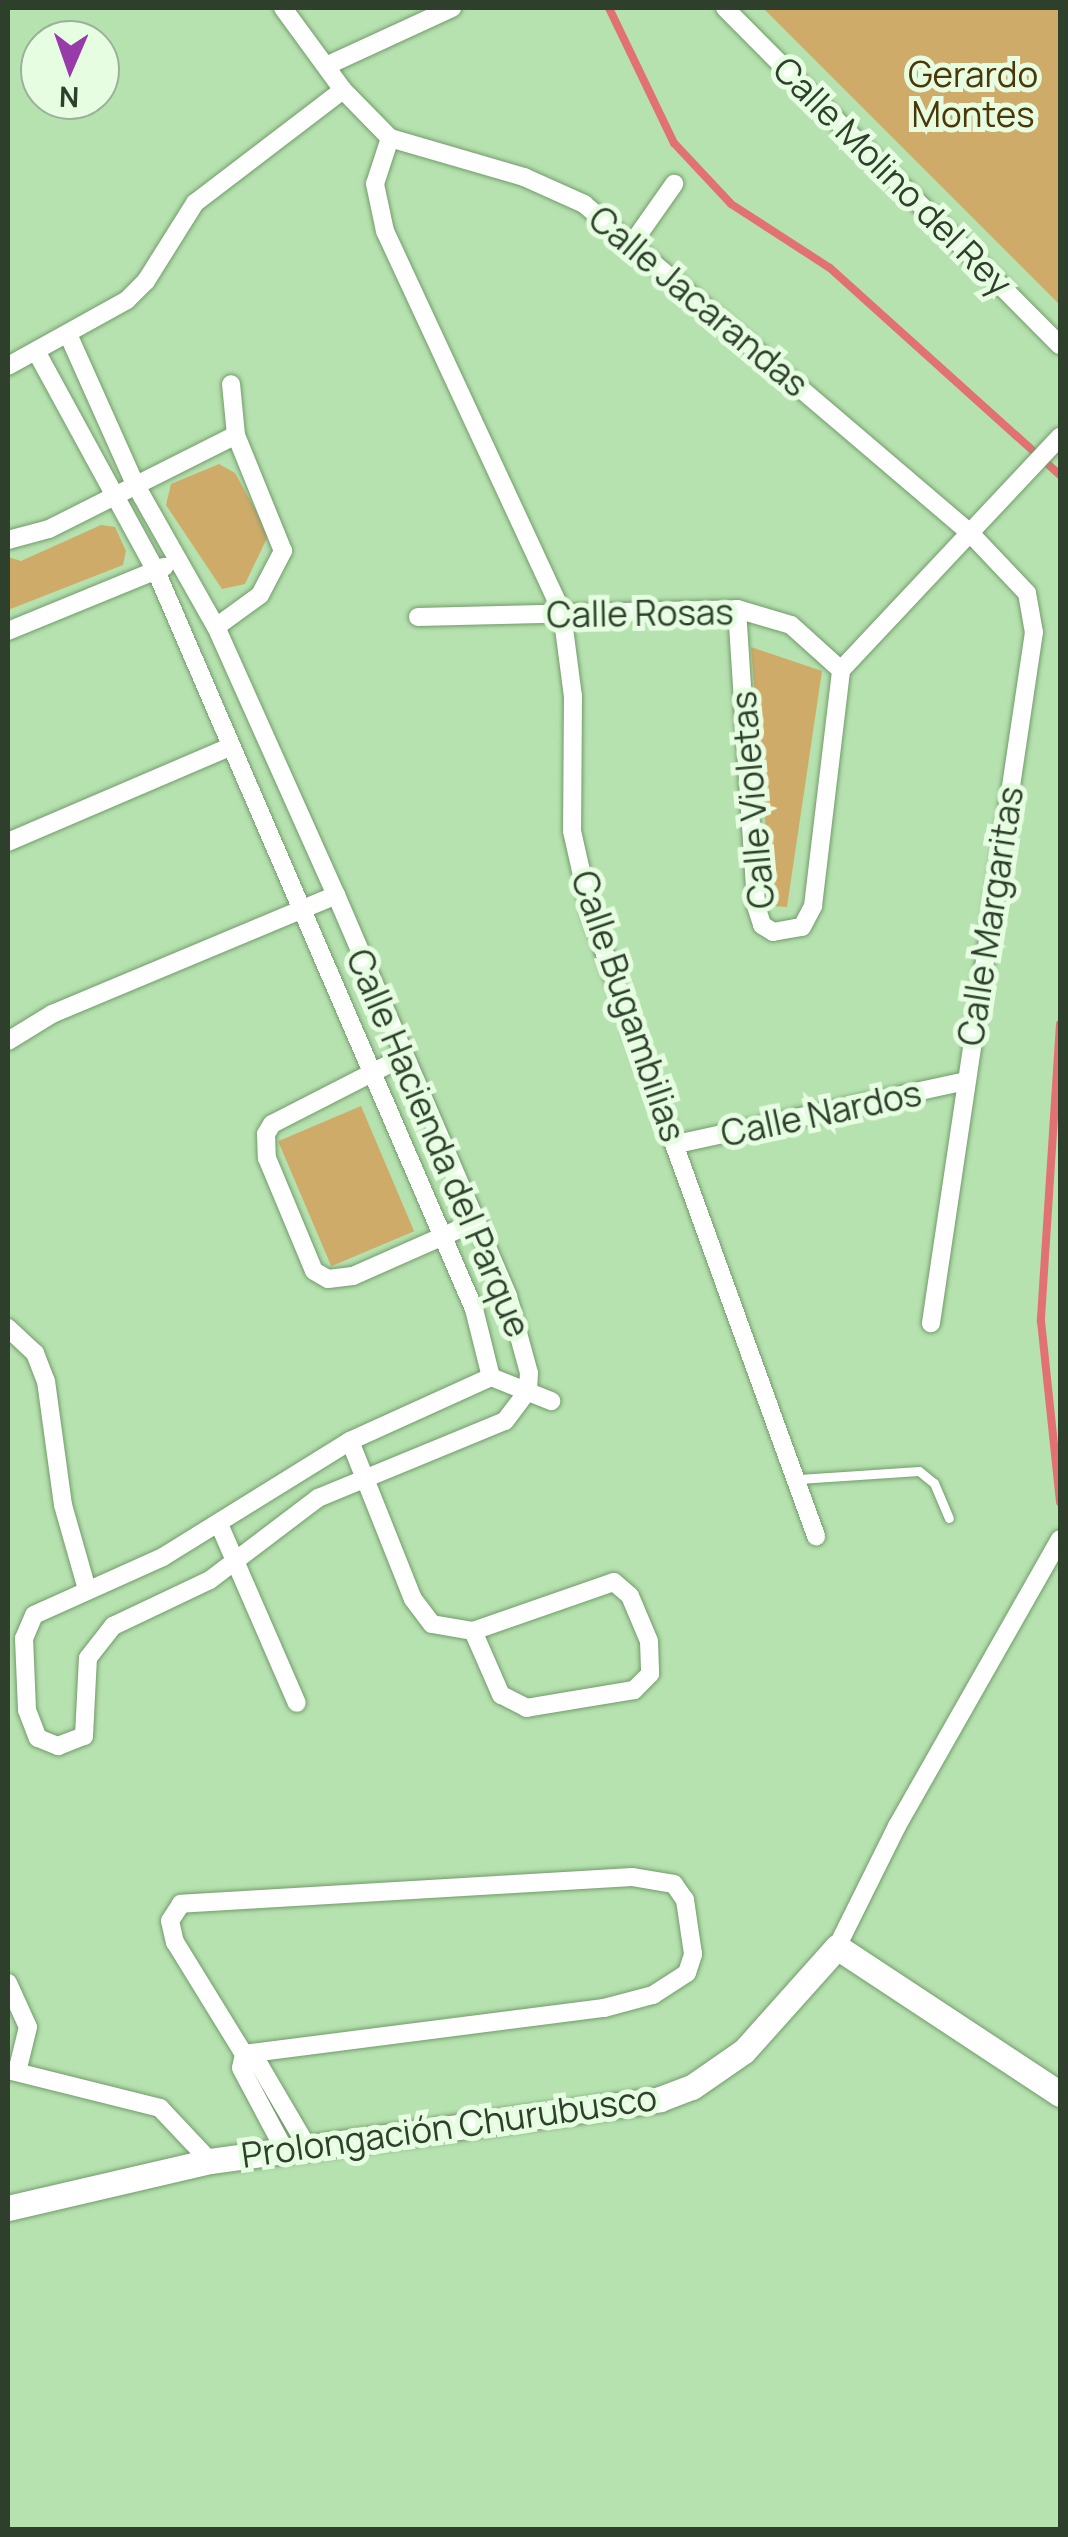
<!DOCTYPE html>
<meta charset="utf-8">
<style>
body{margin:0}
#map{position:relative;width:1068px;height:2537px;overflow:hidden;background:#b6e2af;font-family:Manrope,sans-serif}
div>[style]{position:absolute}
.green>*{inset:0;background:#cfab6a;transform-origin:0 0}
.stream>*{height:8px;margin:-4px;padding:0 4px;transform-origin:4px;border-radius:4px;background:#e27172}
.roads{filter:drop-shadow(0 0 2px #729b6b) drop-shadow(0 0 2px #729b6b)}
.service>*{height:9px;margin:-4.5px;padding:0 4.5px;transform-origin:4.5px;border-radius:4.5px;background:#fff}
.minor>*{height:18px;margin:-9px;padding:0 9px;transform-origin:9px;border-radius:9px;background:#fff}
.secondary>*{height:25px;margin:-12.5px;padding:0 12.5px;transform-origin:12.5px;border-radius:12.5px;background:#fff}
span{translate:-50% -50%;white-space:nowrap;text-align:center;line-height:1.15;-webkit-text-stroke:10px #e6fde2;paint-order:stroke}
.park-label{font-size:35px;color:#4d3706}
.street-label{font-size:35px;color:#2e402b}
.frame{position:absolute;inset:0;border:10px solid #2e402b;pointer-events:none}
.north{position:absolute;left:20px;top:20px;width:100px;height:100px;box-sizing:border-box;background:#e6fde2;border:2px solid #9cb199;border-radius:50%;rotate:182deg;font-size:28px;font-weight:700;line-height:40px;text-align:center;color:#2e402b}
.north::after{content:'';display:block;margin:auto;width:35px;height:45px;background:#963ba7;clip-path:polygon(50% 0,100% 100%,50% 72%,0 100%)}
</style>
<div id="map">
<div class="green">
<div style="clip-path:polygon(763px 8px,1060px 8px,1060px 305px)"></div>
<div style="clip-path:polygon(219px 464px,235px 473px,269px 534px,245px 584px,222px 589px,166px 505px,171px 484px)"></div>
<div style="clip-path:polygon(101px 525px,115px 527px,126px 551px,123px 565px,8px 610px,8px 557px,21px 561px)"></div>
<div style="clip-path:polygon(751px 647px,822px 671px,787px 907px,772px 906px)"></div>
<div style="left:361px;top:1106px;width:136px;height:90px;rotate:67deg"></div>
</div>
<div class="stream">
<div style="left:609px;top:8px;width:150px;rotate:64.3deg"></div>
<div style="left:674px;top:143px;width:83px;rotate:46.9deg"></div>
<div style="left:731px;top:204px;width:118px;rotate:32.9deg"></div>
<div style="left:830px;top:268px;width:309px;rotate:42deg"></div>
<div style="left:1060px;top:1024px;width:298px;rotate:93.7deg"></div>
<div style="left:1041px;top:1321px;width:182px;rotate:84deg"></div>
</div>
<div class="roads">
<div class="service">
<div style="left:799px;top:1479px;width:120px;rotate:-3.8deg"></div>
<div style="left:919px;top:1471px;width:19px;rotate:39deg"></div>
<div style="left:934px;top:1483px;width:38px;rotate:67deg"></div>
</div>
<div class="minor">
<div style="left:283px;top:8px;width:102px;rotate:53.8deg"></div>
<div style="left:343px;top:90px;width:67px;rotate:45.6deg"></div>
<div style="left:390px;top:138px;width:140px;rotate:16.2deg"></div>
<div style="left:524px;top:177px;width:66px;rotate:24.2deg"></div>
<div style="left:584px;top:204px;width:507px;rotate:40.44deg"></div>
<div style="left:970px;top:533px;width:83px;rotate:46.5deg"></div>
<div style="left:1027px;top:593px;width:40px;rotate:80deg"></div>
<div style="left:1034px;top:632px;width:699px;rotate:98.48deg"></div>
<div style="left:725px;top:8px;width:475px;rotate:45.2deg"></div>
<div style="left:326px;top:66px;width:139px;rotate:-24.7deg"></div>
<div style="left:390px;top:138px;width:48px;rotate:108.1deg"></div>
<div style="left:375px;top:184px;width:48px;rotate:78deg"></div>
<div style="left:385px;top:231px;width:421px;rotate:65.1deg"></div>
<div style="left:562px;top:613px;width:84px;rotate:82.5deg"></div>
<div style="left:573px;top:696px;width:135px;rotate:90.4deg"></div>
<div style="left:572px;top:831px;width:86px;rotate:77.3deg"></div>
<div style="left:591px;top:915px;width:661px;rotate:70.08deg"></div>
<div style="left:634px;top:241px;width:70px;rotate:-54.9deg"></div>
<div style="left:36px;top:351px;width:251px;rotate:61.4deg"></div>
<div style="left:156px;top:571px;width:804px;rotate:66.69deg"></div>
<div style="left:474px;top:1309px;width:70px;rotate:76deg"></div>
<div style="left:491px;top:1377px;width:155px;rotate:155.6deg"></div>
<div style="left:350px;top:1441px;width:220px;rotate:148.2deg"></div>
<div style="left:163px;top:1557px;width:141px;rotate:155.8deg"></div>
<div style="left:34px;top:1615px;width:25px;rotate:113deg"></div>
<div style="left:24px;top:1638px;width:72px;rotate:87.6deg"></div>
<div style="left:27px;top:1710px;width:30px;rotate:69deg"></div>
<div style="left:38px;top:1738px;width:22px;rotate:22deg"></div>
<div style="left:58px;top:1746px;width:28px;rotate:-21deg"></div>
<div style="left:84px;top:1736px;width:78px;rotate:-87.1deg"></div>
<div style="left:88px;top:1658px;width:41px;rotate:-52deg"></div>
<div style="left:113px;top:1626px;width:107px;rotate:-25.4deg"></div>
<div style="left:210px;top:1580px;width:136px;rotate:-37.2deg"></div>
<div style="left:318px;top:1498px;width:202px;rotate:-22.4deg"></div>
<div style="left:505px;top:1421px;width:38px;rotate:-53deg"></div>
<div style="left:528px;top:1391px;width:18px;rotate:-87deg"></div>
<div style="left:529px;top:1373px;width:80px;rotate:-105.3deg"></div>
<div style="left:508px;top:1296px;width:436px;rotate:-113.2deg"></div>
<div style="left:336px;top:895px;width:294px;rotate:-114.1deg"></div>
<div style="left:216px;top:627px;width:164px;rotate:-119.5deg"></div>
<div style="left:135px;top:484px;width:164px;rotate:-114.1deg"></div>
<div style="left:8px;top:366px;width:136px;rotate:-29deg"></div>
<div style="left:127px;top:300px;width:27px;rotate:-45deg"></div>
<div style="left:146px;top:281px;width:92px;rotate:-57.9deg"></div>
<div style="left:195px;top:203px;width:186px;rotate:-37.4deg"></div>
<div style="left:8px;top:540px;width:42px;rotate:-15deg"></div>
<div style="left:49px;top:529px;width:209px;rotate:-26.7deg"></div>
<div style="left:737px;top:609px;width:298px;rotate:86.3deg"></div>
<div style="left:756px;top:906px;width:20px;rotate:72deg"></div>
<div style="left:762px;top:925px;width:13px;rotate:32deg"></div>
<div style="left:773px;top:932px;width:29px;rotate:-10deg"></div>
<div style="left:802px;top:927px;width:24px;rotate:-62deg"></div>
<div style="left:813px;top:906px;width:238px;rotate:-83.2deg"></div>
<div style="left:418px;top:617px;width:319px;rotate:-1.4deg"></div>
<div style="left:737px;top:609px;width:56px;rotate:16.5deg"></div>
<div style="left:791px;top:625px;width:67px;rotate:42deg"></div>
<div style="left:216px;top:627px;width:54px;rotate:-36deg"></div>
<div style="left:260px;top:595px;width:50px;rotate:-62.4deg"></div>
<div style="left:283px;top:551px;width:125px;rotate:-112.1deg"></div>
<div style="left:236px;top:435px;width:51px;rotate:-95.6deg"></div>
<div style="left:8px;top:631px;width:169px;rotate:-22.3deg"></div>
<div style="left:841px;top:670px;width:320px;rotate:-46.8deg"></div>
<div style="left:8px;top:842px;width:241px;rotate:-23.2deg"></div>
<div style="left:8px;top:1041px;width:52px;rotate:-31.5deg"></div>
<div style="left:52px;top:1014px;width:308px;rotate:-22.7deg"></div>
<div style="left:403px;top:1057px;width:147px;rotate:152.9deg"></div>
<div style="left:272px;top:1124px;width:12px;rotate:121deg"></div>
<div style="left:266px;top:1134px;width:24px;rotate:88deg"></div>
<div style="left:267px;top:1158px;width:122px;rotate:67.4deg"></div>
<div style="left:314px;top:1271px;width:16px;rotate:30deg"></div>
<div style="left:328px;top:1279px;width:25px;rotate:-7deg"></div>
<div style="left:353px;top:1276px;width:136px;rotate:-23.9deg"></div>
<div style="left:677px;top:1144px;width:295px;rotate:-12.3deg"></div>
<div style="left:8px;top:1328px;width:37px;rotate:43deg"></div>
<div style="left:35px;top:1353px;width:30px;rotate:69deg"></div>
<div style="left:46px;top:1381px;width:125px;rotate:82.2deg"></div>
<div style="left:63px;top:1505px;width:87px;rotate:74.1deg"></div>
<div style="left:491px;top:1377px;width:65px;rotate:21.8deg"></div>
<div style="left:350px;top:1441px;width:170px;rotate:68.3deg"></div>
<div style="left:413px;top:1599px;width:31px;rotate:53deg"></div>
<div style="left:432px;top:1624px;width:42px;rotate:9.7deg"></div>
<div style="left:473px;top:1631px;width:149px;rotate:-19.2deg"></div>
<div style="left:614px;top:1582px;width:21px;rotate:41deg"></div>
<div style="left:630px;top:1596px;width:49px;rotate:67.1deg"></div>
<div style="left:649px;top:1641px;width:33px;rotate:88deg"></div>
<div style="left:650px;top:1674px;width:23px;rotate:135deg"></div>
<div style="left:634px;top:1690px;width:109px;rotate:170.5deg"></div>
<div style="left:527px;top:1708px;width:29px;rotate:-153deg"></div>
<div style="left:501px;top:1695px;width:70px;rotate:-113.6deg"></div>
<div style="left:219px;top:1524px;width:195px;rotate:66.5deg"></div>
<div style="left:837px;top:1947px;width:135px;rotate:-63.6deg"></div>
<div style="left:897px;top:1826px;width:330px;rotate:-60.4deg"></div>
<div style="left:8px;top:1983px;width:48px;rotate:65.6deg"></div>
<div style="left:28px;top:2027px;width:46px;rotate:103.7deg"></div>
<div style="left:244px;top:2054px;width:363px;rotate:-7.3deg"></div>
<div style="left:604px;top:2008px;width:51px;rotate:-14.9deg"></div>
<div style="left:653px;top:1995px;width:40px;rotate:-32.9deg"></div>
<div style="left:687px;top:1973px;width:20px;rotate:-72deg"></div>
<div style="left:693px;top:1954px;width:55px;rotate:-98.4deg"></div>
<div style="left:685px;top:1900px;width:19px;rotate:-125deg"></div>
<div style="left:674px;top:1884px;width:43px;rotate:-170.5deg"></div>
<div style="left:632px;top:1877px;width:452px;rotate:176.6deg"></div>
<div style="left:181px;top:1904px;width:20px;rotate:123deg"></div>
<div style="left:170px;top:1921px;width:22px;rotate:77deg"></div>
<div style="left:175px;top:1942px;width:132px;rotate:58.4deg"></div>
<div style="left:244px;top:2054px;width:20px;rotate:37deg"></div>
<div style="left:260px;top:2066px;width:93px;rotate:59.6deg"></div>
<div style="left:244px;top:2054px;width:14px;rotate:102deg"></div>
<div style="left:241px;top:2068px;width:92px;rotate:62deg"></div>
<div style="left:8px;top:2070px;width:157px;rotate:14deg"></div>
<div style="left:160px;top:2108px;width:73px;rotate:46.7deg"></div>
</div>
<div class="secondary">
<div style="left:8px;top:2208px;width:207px;rotate:-13.1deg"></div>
<div style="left:210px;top:2161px;width:454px;rotate:-7.8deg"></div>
<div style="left:660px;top:2099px;width:34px;rotate:-21deg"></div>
<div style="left:692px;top:2087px;width:63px;rotate:-34.7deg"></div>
<div style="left:744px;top:2051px;width:140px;rotate:-48.2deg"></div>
<div style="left:837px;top:1947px;width:267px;rotate:33.4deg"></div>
</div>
</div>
<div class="park-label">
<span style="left:973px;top:94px">Gerardo<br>Montes</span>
</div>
<div class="street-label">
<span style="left:893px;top:176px;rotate:45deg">Calle Molino del Rey</span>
<span style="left:699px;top:301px;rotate:40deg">Calle Jacarandas</span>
<span style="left:640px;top:613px;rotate:-1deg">Calle Rosas</span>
<span style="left:752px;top:800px;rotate:-95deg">Calle Violetas</span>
<span style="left:990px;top:916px;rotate:-81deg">Calle Margaritas</span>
<span style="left:629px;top:1006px;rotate:71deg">Calle Bugambilias</span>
<span style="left:821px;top:1113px;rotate:-12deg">Calle Nardos</span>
<span style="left:439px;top:1143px;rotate:67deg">Calle Hacienda del Parque</span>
<span style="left:449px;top:2126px;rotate:-8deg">Prolongación Churubusco</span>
</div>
<div class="frame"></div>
<div class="north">N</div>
</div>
